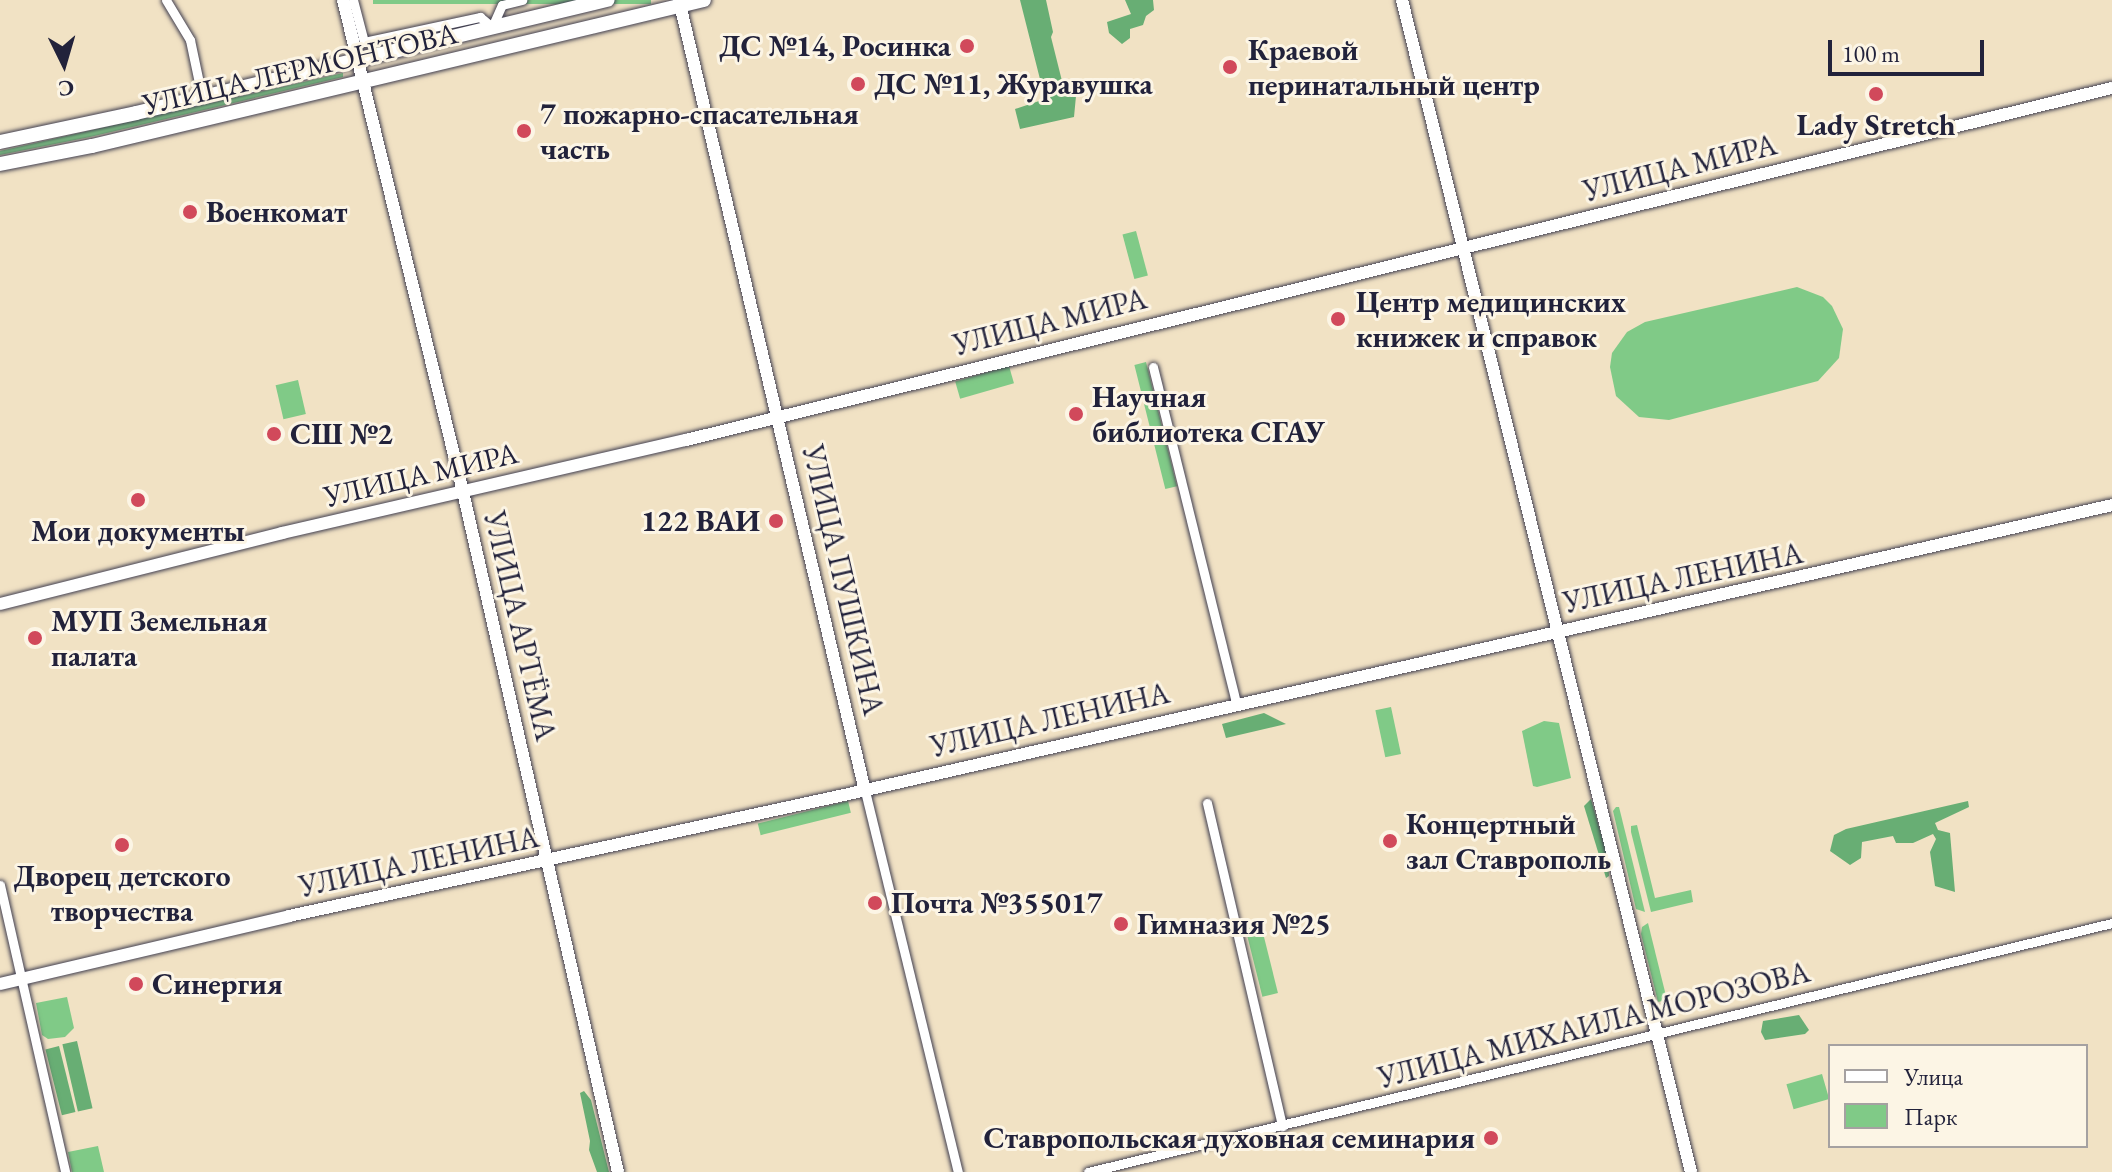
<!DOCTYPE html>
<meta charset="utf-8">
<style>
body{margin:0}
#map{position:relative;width:2112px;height:1172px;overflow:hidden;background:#f1e2c4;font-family:"EB Garamond",serif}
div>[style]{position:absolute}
.green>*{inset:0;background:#80ca87;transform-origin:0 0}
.forest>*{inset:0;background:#68ae74;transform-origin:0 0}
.roads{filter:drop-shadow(0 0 2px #413f50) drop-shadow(0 0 2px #413f50)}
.street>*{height:9px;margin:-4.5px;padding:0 4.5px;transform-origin:4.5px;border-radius:4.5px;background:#fff}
.secondary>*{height:12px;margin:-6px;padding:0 6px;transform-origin:6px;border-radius:6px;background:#fff}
.primary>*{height:14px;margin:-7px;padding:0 7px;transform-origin:7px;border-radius:7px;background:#fff}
.dots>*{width:22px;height:22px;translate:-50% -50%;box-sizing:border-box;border:4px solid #fcf5e5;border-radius:50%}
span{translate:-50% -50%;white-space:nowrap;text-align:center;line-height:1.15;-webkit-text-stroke:6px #fcf5e5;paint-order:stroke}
.poi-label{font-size:30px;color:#22223b;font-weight:700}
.right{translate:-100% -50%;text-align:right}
.left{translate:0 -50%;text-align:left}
.street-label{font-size:30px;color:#22223b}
.legend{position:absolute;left:1828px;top:1044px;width:260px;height:104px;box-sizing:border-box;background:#fcf5e5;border:2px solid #a5a1a1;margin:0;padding:10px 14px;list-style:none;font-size:24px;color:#22223b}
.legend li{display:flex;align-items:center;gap:16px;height:40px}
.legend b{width:40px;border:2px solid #a5a1a1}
.north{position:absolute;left:24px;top:24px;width:80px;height:80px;-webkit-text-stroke:6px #fcf5e5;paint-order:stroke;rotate:175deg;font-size:22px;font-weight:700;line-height:32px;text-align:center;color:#22223b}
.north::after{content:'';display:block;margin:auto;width:28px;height:36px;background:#22223b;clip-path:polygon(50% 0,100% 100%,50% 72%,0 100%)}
.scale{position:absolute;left:1828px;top:40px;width:156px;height:36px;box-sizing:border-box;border:4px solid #22223b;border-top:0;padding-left:10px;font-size:24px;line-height:28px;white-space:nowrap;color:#22223b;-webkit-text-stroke:6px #fcf5e5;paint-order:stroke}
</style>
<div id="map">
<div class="green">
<div style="left:651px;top:0;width:4px;height:278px;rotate:90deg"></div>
<div style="clip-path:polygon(343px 73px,343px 77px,90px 137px,0 155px,0 151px)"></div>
<div style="left:1136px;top:231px;width:46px;height:14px;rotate:75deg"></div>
<div style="clip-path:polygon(1797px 287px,1823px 297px,1832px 306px,1843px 329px,1839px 358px,1818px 381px,1669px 420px,1639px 417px,1616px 396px,1610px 367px,1612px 353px,1627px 332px,1645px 322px)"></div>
<div style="left:1146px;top:362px;width:128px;height:12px;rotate:76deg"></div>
<div style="left:1009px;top:366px;width:18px;height:56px;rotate:74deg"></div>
<div style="left:298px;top:380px;width:35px;height:23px;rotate:77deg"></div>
<div style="left:1391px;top:707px;width:48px;height:16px;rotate:78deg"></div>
<div style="clip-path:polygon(1544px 721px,1559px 723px,1571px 778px,1537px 787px,1533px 786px,1522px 731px)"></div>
<div style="left:848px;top:801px;width:12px;height:93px;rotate:76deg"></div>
<div style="clip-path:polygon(1616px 807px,1619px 807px,1645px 912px,1636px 909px,1613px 811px)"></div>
<div style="clip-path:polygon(1637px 825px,1655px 898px,1691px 890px,1693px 902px,1651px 912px,1631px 832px,1631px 826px)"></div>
<div style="clip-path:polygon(1648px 923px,1667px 1000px,1658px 1002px,1641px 934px,1642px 927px)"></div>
<div style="left:1261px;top:925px;width:70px;height:16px;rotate:76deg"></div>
<div style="clip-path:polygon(67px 997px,74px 1028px,65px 1037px,48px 1039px,42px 1035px,36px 1003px)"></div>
<div style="left:1822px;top:1074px;width:26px;height:37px;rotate:74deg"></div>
<div style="clip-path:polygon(98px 1146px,104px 1172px,72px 1172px,68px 1152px)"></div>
</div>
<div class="forest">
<div style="clip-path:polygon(1020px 0,1046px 0,1053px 32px,1051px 37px,1065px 93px,1076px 96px,1074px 117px,1020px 129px,1015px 109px,1045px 99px)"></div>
<div style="clip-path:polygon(1125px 0,1153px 0,1154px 10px,1146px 16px,1143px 25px,1130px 29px,1130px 38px,1122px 44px,1109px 33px,1107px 22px,1131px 14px)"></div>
<div style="clip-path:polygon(1264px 713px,1286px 724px,1226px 738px,1222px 724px)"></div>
<div style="clip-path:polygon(1591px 799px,1608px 858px,1609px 876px,1606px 878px,1584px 806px)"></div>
<div style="clip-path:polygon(1968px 801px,1969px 807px,1935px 823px,1938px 830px,1950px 833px,1955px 892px,1935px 886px,1930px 852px,1936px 839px,1933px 834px,1913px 843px,1896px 843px,1893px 836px,1862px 842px,1861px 858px,1850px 865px,1830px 851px,1834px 835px,1846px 829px)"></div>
<div style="clip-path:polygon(1799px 1015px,1809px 1030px,1805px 1034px,1765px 1040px,1761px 1032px,1763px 1021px)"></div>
<div style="left:77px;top:1041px;width:69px;height:15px;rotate:77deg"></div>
<div style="left:59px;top:1046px;width:68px;height:14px;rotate:76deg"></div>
<div style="clip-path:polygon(584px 1091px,591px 1100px,609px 1172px,597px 1172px,589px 1150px,590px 1141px,580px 1093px)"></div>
</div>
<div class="roads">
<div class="street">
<div style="left:166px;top:0;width:47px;rotate:59deg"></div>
<div style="left:190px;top:40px;width:58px;rotate:78.1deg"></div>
<div style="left:353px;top:0;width:43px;rotate:75.3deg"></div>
<div style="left:364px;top:42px;width:119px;rotate:-12.2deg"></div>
<div style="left:480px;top:17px;width:16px;rotate:40deg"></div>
<div style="left:492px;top:27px;width:24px;rotate:-66deg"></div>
<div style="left:502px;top:5px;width:21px;rotate:-14deg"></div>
<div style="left:1153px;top:367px;width:346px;rotate:76.1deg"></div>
<div style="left:865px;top:791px;width:392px;rotate:76.3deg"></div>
<div style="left:1207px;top:803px;width:332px;rotate:76.9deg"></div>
<div style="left:0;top:885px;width:294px;rotate:77.2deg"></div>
<div style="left:1088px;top:1172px;width:1054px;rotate:-13.67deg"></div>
</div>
<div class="secondary">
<div style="left:343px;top:0;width:506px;rotate:76.29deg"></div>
<div style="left:463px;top:492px;width:697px;rotate:77.16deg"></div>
<div style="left:679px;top:0;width:813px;rotate:76.77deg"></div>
<div style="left:1402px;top:0;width:1207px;rotate:76.15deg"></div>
<div style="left:0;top:604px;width:291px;rotate:-14.1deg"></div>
<div style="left:282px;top:533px;width:415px;rotate:-13deg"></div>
<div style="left:686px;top:440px;width:1469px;rotate:-13.87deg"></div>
<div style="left:0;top:984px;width:297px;rotate:-13.2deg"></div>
<div style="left:289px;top:916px;width:577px;rotate:-12.3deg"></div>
<div style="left:853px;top:793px;width:1292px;rotate:-12.88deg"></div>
</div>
<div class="primary">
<div style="left:0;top:142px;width:139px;rotate:-12deg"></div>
<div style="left:136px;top:113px;width:485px;rotate:-13.5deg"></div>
<div style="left:0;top:164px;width:94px;rotate:-11.1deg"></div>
<div style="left:92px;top:146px;width:629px;rotate:-13.42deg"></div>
</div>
</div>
<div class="dots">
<div style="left:967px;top:46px;background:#d1495b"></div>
<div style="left:1230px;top:67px;background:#d1495b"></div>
<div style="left:858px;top:84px;background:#d1495b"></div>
<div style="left:1876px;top:94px;background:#d1495b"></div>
<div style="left:524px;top:131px;background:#d1495b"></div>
<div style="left:190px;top:212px;background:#d1495b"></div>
<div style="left:1338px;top:319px;background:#d1495b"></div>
<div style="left:1076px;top:414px;background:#d1495b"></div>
<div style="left:274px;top:434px;background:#d1495b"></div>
<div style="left:138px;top:500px;background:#d1495b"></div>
<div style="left:776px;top:521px;background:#d1495b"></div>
<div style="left:35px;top:638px;background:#d1495b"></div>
<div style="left:1390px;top:841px;background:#d1495b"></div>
<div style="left:122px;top:845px;background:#d1495b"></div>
<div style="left:875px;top:903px;background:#d1495b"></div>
<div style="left:1121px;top:924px;background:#d1495b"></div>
<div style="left:136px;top:984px;background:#d1495b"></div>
<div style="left:1491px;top:1138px;background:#d1495b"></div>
</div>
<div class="poi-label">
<span class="right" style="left:951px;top:46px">ДС №14, Росинка</span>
<span class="left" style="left:1248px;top:67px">Краевой<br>перинатальный центр</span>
<span class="left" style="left:874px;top:84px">ДС №11, Журавушка</span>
<span class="left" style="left:540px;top:131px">7 пожарно-спасательная<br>часть</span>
<span style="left:1876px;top:125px">Lady Stretch</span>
<span class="left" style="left:206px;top:212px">Военкомат</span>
<span class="left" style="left:1356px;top:319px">Центр медицинских<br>книжек и справок</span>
<span class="left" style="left:1092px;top:414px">Научная<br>библиотека СГАУ</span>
<span class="left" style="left:290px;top:434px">СШ №2</span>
<span class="right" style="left:760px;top:521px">122 ВАИ</span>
<span style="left:138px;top:531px">Мои документы</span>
<span class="left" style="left:51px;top:638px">МУП Земельная<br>палата</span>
<span class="left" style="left:1406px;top:841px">Концертный<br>зал Ставрополь</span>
<span style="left:122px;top:893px">Дворец детского<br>творчества</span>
<span class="left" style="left:891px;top:903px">Почта №355017</span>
<span class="left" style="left:1137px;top:924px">Гимназия №25</span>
<span class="left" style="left:152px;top:984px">Синергия</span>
<span class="right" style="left:1475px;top:1138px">Ставропольская духовная семинария</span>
</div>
<div class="street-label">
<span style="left:300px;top:69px;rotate:-13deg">УЛИЦА ЛЕРМОНТОВА</span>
<span style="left:1680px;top:168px;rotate:-14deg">УЛИЦА МИРА</span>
<span style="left:1050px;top:322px;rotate:-14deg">УЛИЦА МИРА</span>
<span style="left:421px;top:475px;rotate:-13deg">УЛИЦА МИРА</span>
<span style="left:1683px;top:578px;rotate:-12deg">УЛИЦА ЛЕНИНА</span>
<span style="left:843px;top:580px;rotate:77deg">УЛИЦА ПУШКИНА</span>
<span style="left:520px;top:626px;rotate:77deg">УЛИЦА АРТЁМА</span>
<span style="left:1050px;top:720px;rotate:-13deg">УЛИЦА ЛЕНИНА</span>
<span style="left:419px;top:862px;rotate:-12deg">УЛИЦА ЛЕНИНА</span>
<span style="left:1594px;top:1025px;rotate:-14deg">УЛИЦА МИХАИЛА МОРОЗОВА</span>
</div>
<ul class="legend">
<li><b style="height:10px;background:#fff"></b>Улица</li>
<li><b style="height:22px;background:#80ca87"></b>Парк</li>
</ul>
<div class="north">С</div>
<div class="scale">100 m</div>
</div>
